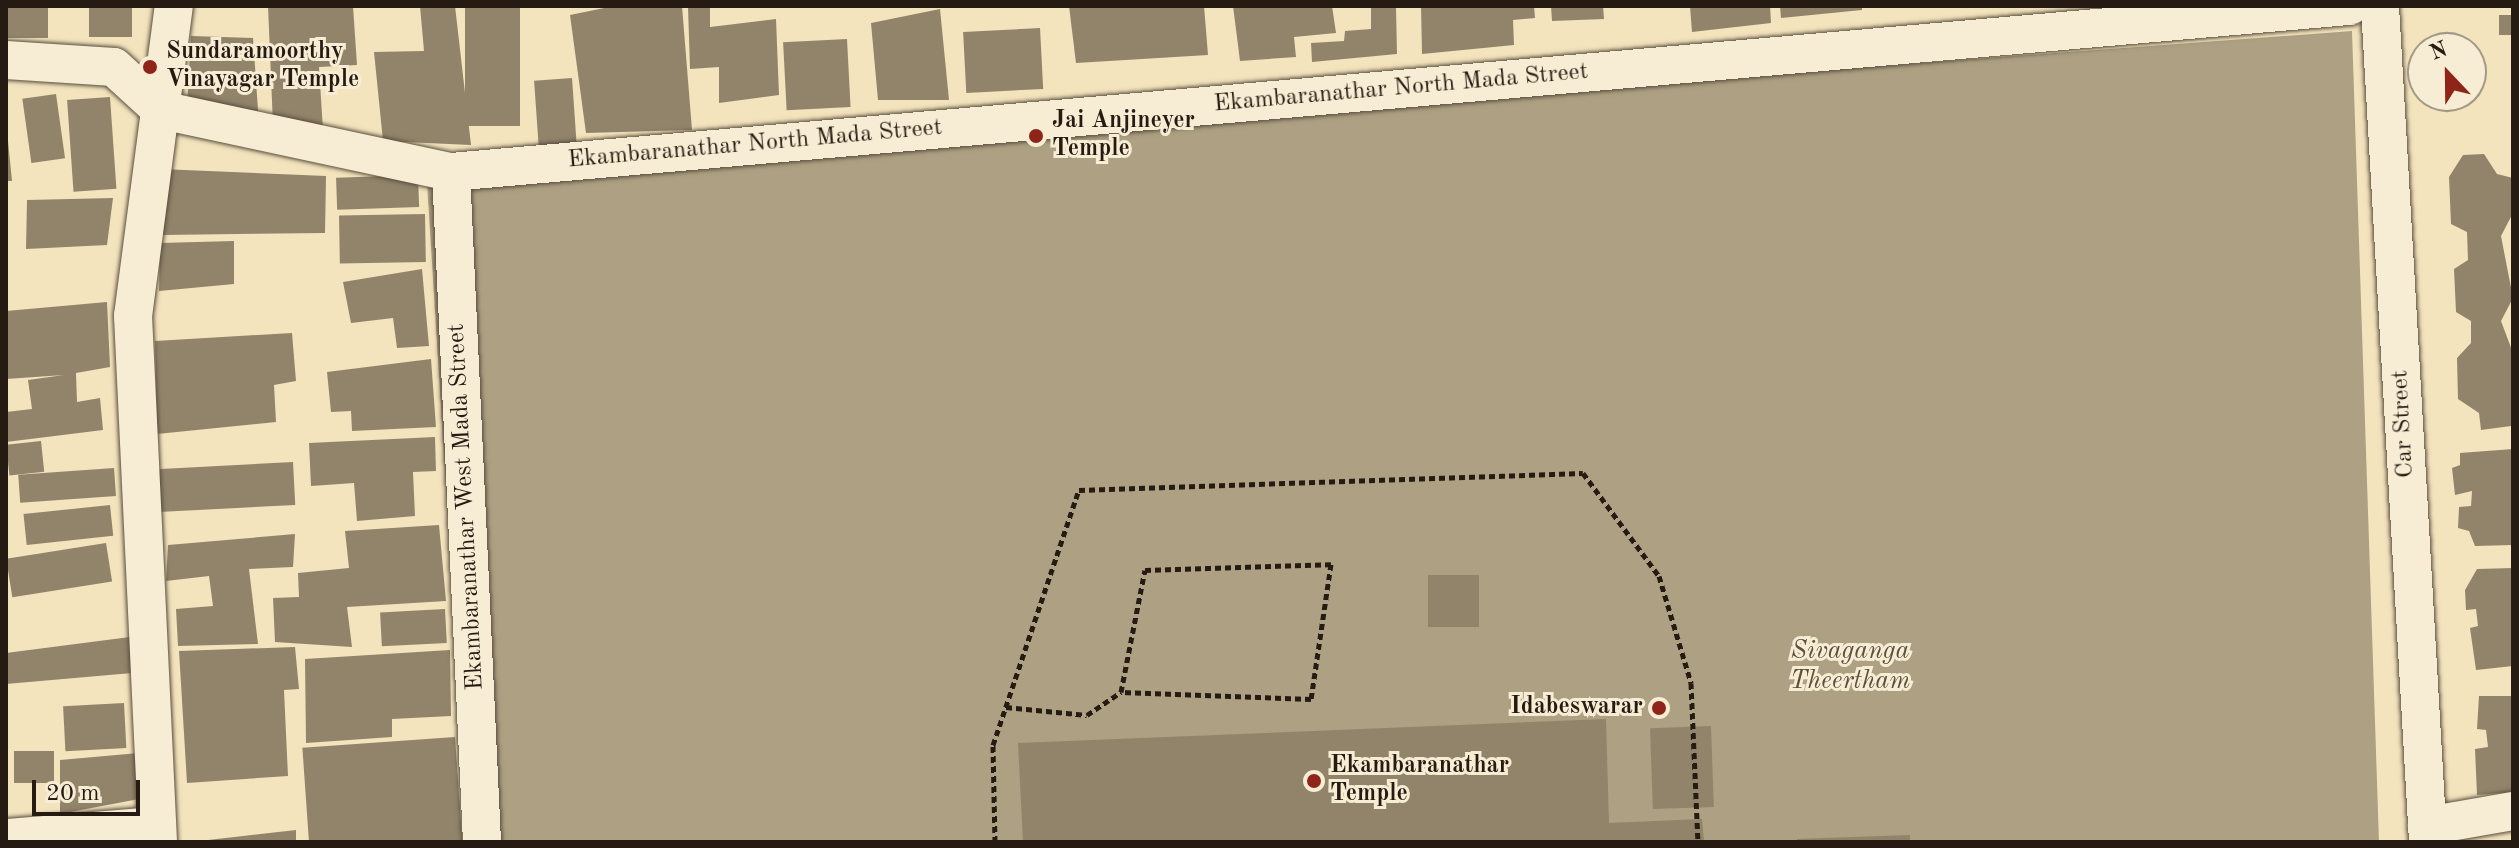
<!DOCTYPE html>
<style>
body{margin:0}
#map{position:relative;width:2519px;height:848px;overflow:hidden;background:#f3e4bd;font-family:"Old Standard TT",serif}
div>[style]{position:absolute}
.water>*{inset:0;background:#ada083}
.building>*{inset:0;background:#91846b;transform-origin:0 0}
.path>*{height:5px;margin-top:-2.5px;transform-origin:0;background:repeating-linear-gradient(90deg,#261b12 0 6px,transparent 0 10px)}
.roads{filter:drop-shadow(0 0 2px #594d3d) drop-shadow(0 0 2px #594d3d)}
.street>*{height:38px;margin:-19px;padding:0 19px;transform-origin:19px;border-radius:19px;background:#f7edd4}
.dots>*{width:22px;height:22px;translate:-50% -50%;box-sizing:border-box;border:4px solid #f7edd4;border-radius:50%}
span{translate:-50% -50%;white-space:nowrap;text-align:center;line-height:1.15;-webkit-text-stroke:6px #f7edd4;paint-order:stroke}
.poi-label{font-size:24px;color:#261b12;font-weight:700}
.left{translate:0 -50%;text-align:left}
.right{translate:-100% -50%;text-align:right}
.street-label{font-size:24px;color:#261b12}
.water-label{font-size:26px;color:#5c503f;font-style:italic}
.frame{position:absolute;inset:0;border:8px solid #261b12;pointer-events:none}
.north{position:absolute;left:2407px;top:32px;width:80px;height:80px;box-sizing:border-box;background:#f7edd4;border:2px solid #a39986;border-radius:50%;rotate:338deg;font-size:22px;font-weight:700;line-height:32px;text-align:center;color:#261b12}
.north::after{content:'';display:block;margin:auto;width:28px;height:36px;background:#8f2418;clip-path:polygon(50% 0,100% 100%,50% 72%,0 100%)}
.scale{position:absolute;left:32px;top:780px;width:108px;height:36px;box-sizing:border-box;border:4px solid #261b12;border-top:0;padding-left:10px;font-size:24px;line-height:28px;white-space:nowrap;color:#261b12;-webkit-text-stroke:6px #f7edd4;paint-order:stroke}
</style>
<div id="map">
<div class="water">
<div style="clip-path:polygon(2352px 31px,2379px 842px,468px 842px,426px 166px,451px 172px)"></div>
</div>
<div class="building">
<div style="left:8px;top:6px;width:40px;height:32px"></div>
<div style="left:89px;top:6px;width:43px;height:31px"></div>
<div style="clip-path:polygon(268px 6px,353px 6px,357px 65px,319px 67px,323px 130px,273px 125px)"></div>
<div style="clip-path:polygon(420px 6px,455px 6px,471px 145px,383px 141px,374px 52px,424px 51px)"></div>
<div style="left:465px;top:6px;width:55px;height:120px"></div>
<div style="clip-path:polygon(614px 6px,682px 6px,692px 130px,586px 133px,570px 15px)"></div>
<div style="clip-path:polygon(710px 6px,710px 27px,776px 19px,779px 95px,719px 103px,719px 67px,690px 69px,688px 7px)"></div>
<div style="clip-path:polygon(1069px 6px,1204px 6px,1208px 55px,1076px 63px)"></div>
<div style="clip-path:polygon(1233px 6px,1332px 6px,1336px 33px,1294px 37px,1296px 57px,1240px 61px)"></div>
<div style="clip-path:polygon(1421px 6px,1534px 6px,1535px 18px,1513px 20px,1514px 45px,1422px 54px)"></div>
<div style="clip-path:polygon(1551px 6px,1603px 6px,1604px 19px,1552px 21px)"></div>
<div style="clip-path:polygon(1690px 6px,1770px 6px,1771px 23px,1692px 32px)"></div>
<div style="clip-path:polygon(1780px 6px,1862px 6px,1862px 10px,1781px 18px)"></div>
<div style="clip-path:polygon(1396px 7px,1397px 54px,1312px 62px,1311px 43px,1344px 41px,1345px 31px,1371px 29px,1371px 8px)"></div>
<div style="clip-path:polygon(940px 9px,949px 100px,878px 100px,871px 23px)"></div>
<div style="left:2499px;top:15px;width:14px;height:20px"></div>
<div style="left:1040px;top:28px;width:61px;height:77px;rotate:87deg"></div>
<div style="clip-path:polygon(191px 36px,253px 38px,259px 124px,187px 106px)"></div>
<div style="left:847px;top:39px;width:68px;height:64px;rotate:87deg"></div>
<div style="left:572px;top:78px;width:65px;height:38px;rotate:86deg"></div>
<div style="left:56px;top:94px;width:65px;height:34px;rotate:82deg"></div>
<div style="left:110px;top:97px;width:92px;height:43px;rotate:86deg"></div>
<div style="clip-path:polygon(6px 121px,12px 181px,6px 181px)"></div>
<div style="clip-path:polygon(2484px 154px,2497px 174px,2513px 178px,2513px 213px,2501px 236px,2513px 298px,2501px 321px,2513px 353px,2513px 410px,2511px 426px,2481px 430px,2479px 413px,2458px 399px,2457px 358px,2471px 343px,2471px 321px,2456px 312px,2454px 269px,2468px 260px,2467px 232px,2451px 224px,2449px 177px,2463px 155px)"></div>
<div style="clip-path:polygon(160px 169px,326px 176px,325px 233px,162px 235px)"></div>
<div style="left:418px;top:175px;width:32px;height:82px;rotate:88deg"></div>
<div style="clip-path:polygon(113px 198px,107px 245px,26px 249px,27px 200px)"></div>
<div style="left:425px;top:214px;width:48px;height:86px;rotate:89deg"></div>
<div style="clip-path:polygon(234px 241px,234px 284px,159px 291px,160px 243px)"></div>
<div style="clip-path:polygon(422px 269px,429px 346px,397px 348px,393px 318px,351px 323px,343px 282px)"></div>
<div style="clip-path:polygon(107px 302px,110px 367px,76px 373px,77px 402px,100px 398px,103px 430px,6px 442px,6px 412px,32px 409px,28px 380px,64px 375px,6px 379px,6px 311px)"></div>
<div style="clip-path:polygon(292px 333px,296px 381px,274px 385px,276px 422px,157px 434px,155px 341px)"></div>
<div style="clip-path:polygon(431px 359px,436px 427px,352px 431px,351px 411px,331px 412px,327px 372px)"></div>
<div style="clip-path:polygon(435px 437px,436px 471px,413px 472px,415px 516px,357px 521px,354px 483px,311px 486px,309px 443px)"></div>
<div style="left:41px;top:441px;width:31px;height:35px;rotate:84deg"></div>
<div style="clip-path:polygon(2513px 449px,2513px 545px,2475px 546px,2469px 531px,2458px 528px,2459px 507px,2471px 506px,2472px 491px,2455px 495px,2452px 468px,2460px 465px,2460px 453px)"></div>
<div style="left:293px;top:462px;width:43px;height:137px;rotate:87deg"></div>
<div style="left:114px;top:468px;width:28px;height:96px;rotate:86deg"></div>
<div style="left:110px;top:505px;width:31px;height:87px;rotate:84deg"></div>
<div style="clip-path:polygon(439px 525px,446px 601px,347px 607px,352px 647px,275px 642px,273px 598px,299px 597px,298px 573px,349px 568px,345px 531px)"></div>
<div style="clip-path:polygon(295px 534px,293px 567px,249px 569px,258px 644px,178px 646px,176px 609px,213px 606px,209px 576px,166px 581px,168px 545px)"></div>
<div style="left:106px;top:543px;width:39px;height:101px;rotate:81deg"></div>
<div style="clip-path:polygon(2513px 568px,2513px 666px,2476px 670px,2470px 628px,2478px 626px,2476px 609px,2466px 610px,2465px 590px,2477px 569px)"></div>
<div style="left:1428px;top:575px;width:51px;height:52px"></div>
<div style="left:445px;top:609px;width:34px;height:65px;rotate:87deg"></div>
<div style="clip-path:polygon(130px 637px,132px 673px,6px 684px,6px 653px)"></div>
<div style="clip-path:polygon(295px 647px,299px 689px,284px 690px,288px 776px,187px 783px,179px 651px)"></div>
<div style="clip-path:polygon(450px 650px,451px 716px,392px 719px,392px 737px,306px 743px,305px 659px)"></div>
<div style="clip-path:polygon(2479px 696px,2513px 696px,2513px 792px,2477px 795px,2475px 749px,2488px 747px,2486px 730px,2477px 729px)"></div>
<div style="left:124px;top:703px;width:45px;height:61px;rotate:87deg"></div>
<div style="clip-path:polygon(1606px 719px,1609px 823px,1702px 819px,1704px 842px,1023px 842px,1018px 743px)"></div>
<div style="left:1711px;top:726px;width:81px;height:61px;rotate:88deg"></div>
<div style="left:455px;top:737px;width:105px;height:153px;rotate:86deg"></div>
<div style="left:54px;top:751px;width:32px;height:40px;rotate:90deg"></div>
<div style="clip-path:polygon(139px 753px,139px 799px,60px 814px,60px 760px)"></div>
<div style="clip-path:polygon(296px 830px,296px 842px,208px 842px,208px 840px)"></div>
<div style="clip-path:polygon(1910px 835px,1910px 842px,1797px 842px,1797px 839px)"></div>
</div>
<div class="path">
<div style="left:1331px;top:564px;width:136px;rotate:98.4deg"></div>
<div style="left:1311px;top:699px;width:190px;rotate:-177.9deg"></div>
<div style="left:1121px;top:692px;width:124px;rotate:-78.9deg"></div>
<div style="left:1145px;top:570px;width:186px;rotate:-1.8deg"></div>
<div style="left:1006px;top:707px;width:81px;rotate:5.6deg"></div>
<div style="left:1087px;top:715px;width:41px;rotate:-34.1deg"></div>
<div style="left:995px;top:842px;width:97px;rotate:-91.2deg"></div>
<div style="left:993px;top:745px;width:269px;rotate:-71.4deg"></div>
<div style="left:1079px;top:490px;width:504px;rotate:-1.93deg"></div>
<div style="left:1583px;top:473px;width:128px;rotate:53.6deg"></div>
<div style="left:1659px;top:576px;width:112px;rotate:73.3deg"></div>
<div style="left:1691px;top:683px;width:159px;rotate:87.5deg"></div>
</div>
<div class="roads">
<div class="street">
<div style="left:2380px;top:6px;width:837px;rotate:86.71deg"></div>
<div style="left:6px;top:60px;width:108px;rotate:3.7deg"></div>
<div style="left:114px;top:67px;width:64px;rotate:42.5deg"></div>
<div style="left:161px;top:110px;width:297px;rotate:12.1deg"></div>
<div style="left:451px;top:172px;width:1906px;rotate:-5deg"></div>
<div style="left:451px;top:172px;width:671px;rotate:87.35deg"></div>
<div style="left:2427px;top:826px;width:87px;rotate:-9.9deg"></div>
<div style="left:6px;top:838px;width:150px;rotate:-4.6deg"></div>
<div style="left:158px;top:842px;width:527px;rotate:-92.72deg"></div>
<div style="left:133px;top:316px;width:313px;rotate:-82.5deg"></div>
</div>
</div>
<div class="dots">
<div style="left:150px;top:67px;background:#8f2418"></div>
<div style="left:1036px;top:136px;background:#8f2418"></div>
<div style="left:1659px;top:708px;background:#8f2418"></div>
<div style="left:1314px;top:781px;background:#8f2418"></div>
</div>
<div class="poi-label">
<span class="left" style="left:166px;top:67px">Sundaramoorthy<br>Vinayagar Temple</span>
<span class="left" style="left:1052px;top:136px">Jai Anjineyer<br>Temple</span>
<span class="right" style="left:1643px;top:708px">Idabeswarar</span>
<span class="left" style="left:1330px;top:781px">Ekambaranathar<br>Temple</span>
</div>
<div class="street-label">
<span style="left:1401px;top:89px;rotate:-5deg">Ekambaranathar North Mada Street</span>
<span style="left:755px;top:145px;rotate:-5deg">Ekambaranathar North Mada Street</span>
<span style="left:2404px;top:424px;rotate:-93deg">Car Street</span>
<span style="left:467px;top:507px;rotate:-93deg">Ekambaranathar West Mada Street</span>
</div>
<div class="water-label">
<span style="left:1850px;top:667px">Sivaganga<br>Theertham</span>
</div>
<div class="frame"></div>
<div class="north">N</div>
<div class="scale">20 m</div>
</div>
